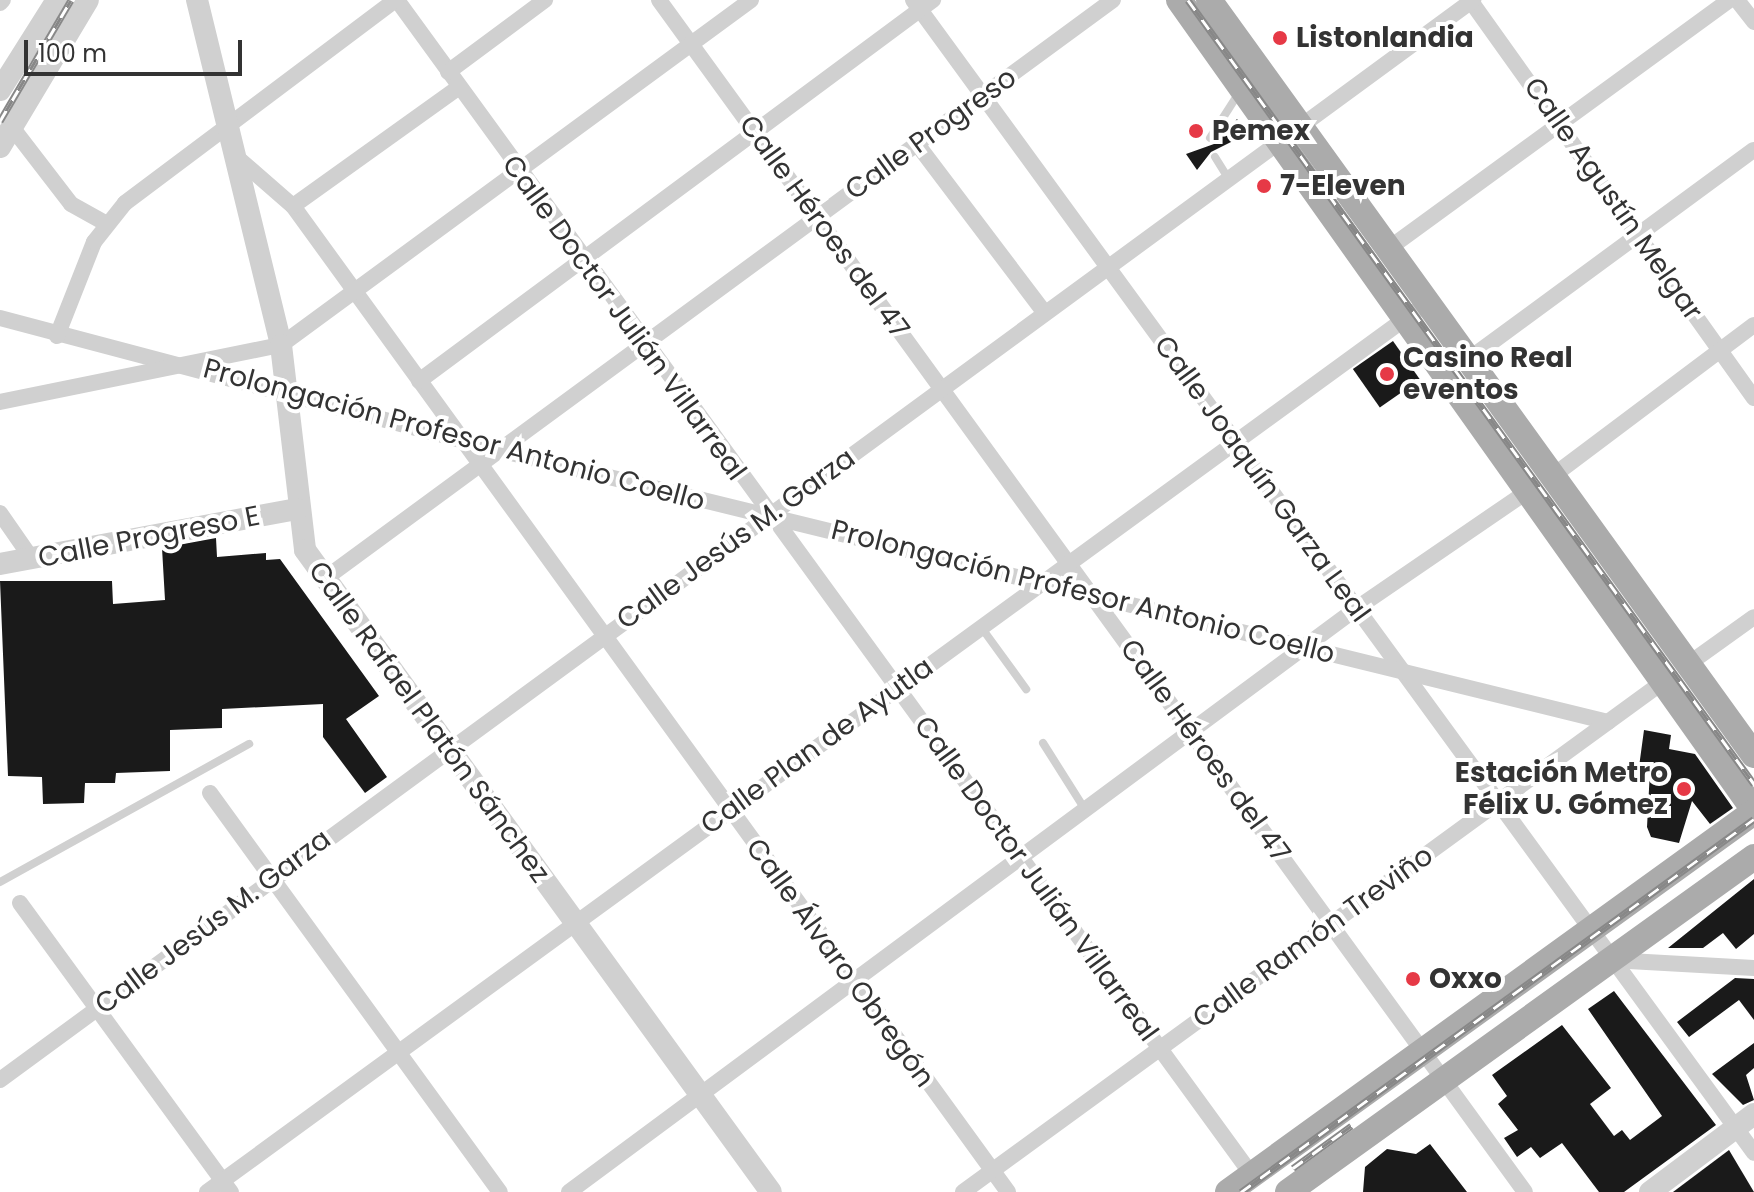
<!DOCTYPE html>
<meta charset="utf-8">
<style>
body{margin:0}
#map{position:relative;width:1754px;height:1192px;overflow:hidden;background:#fff;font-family:Poppins,sans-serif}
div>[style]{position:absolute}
.building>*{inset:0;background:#1a1a1a;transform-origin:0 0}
.service>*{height:8px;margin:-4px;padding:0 4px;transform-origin:4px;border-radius:4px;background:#d0d0d0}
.minor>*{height:16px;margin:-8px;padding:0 8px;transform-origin:8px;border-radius:8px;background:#d0d0d0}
.tertiary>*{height:22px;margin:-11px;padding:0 11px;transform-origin:11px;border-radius:11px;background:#d0d0d0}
.primary>*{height:26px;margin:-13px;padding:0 13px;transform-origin:13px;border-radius:13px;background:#ababab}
.rail>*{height:7px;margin-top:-3.5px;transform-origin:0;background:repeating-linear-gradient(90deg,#fff 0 12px,#888 0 24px);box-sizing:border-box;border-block:2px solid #888}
.dots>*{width:22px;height:22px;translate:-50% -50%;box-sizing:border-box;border:4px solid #fff;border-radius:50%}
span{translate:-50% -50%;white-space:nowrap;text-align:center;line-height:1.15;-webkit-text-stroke:8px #fff;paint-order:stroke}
.poi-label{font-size:28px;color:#333;font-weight:700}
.left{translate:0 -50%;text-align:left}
.right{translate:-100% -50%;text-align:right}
.street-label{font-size:28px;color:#333}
.scale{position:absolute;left:24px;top:40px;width:218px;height:36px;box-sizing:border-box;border:4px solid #333;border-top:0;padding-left:10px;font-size:24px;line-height:28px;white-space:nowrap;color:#333;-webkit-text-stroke:6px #fff;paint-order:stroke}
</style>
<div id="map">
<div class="building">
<div style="clip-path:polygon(1237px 119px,1247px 134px,1211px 152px,1197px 170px,1186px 154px,1214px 144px)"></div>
<div style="left:1393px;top:341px;width:47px;height:49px;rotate:55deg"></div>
<div style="clip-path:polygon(216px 538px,217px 557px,266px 553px,266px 560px,280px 559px,379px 696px,346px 719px,387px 777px,365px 793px,323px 737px,323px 704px,222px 709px,222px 728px,170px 730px,170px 771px,116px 773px,115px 783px,85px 783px,84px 803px,43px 804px,42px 777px,8px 776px,0 581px,112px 581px,113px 604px,165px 600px,162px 548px)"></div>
<div style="clip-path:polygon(1644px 730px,1671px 735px,1669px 749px,1695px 754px,1733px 808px,1710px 824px,1692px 801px,1679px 843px,1651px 837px,1647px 827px,1650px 770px,1639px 767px)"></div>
<div style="clip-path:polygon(1754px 879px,1754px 934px,1736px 949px,1723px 933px,1703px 948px,1668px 948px)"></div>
<div style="clip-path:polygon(1735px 978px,1754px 979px,1754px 1020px,1739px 1000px,1689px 1037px,1677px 1022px)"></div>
<div style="clip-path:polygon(1614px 991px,1716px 1125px,1624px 1192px,1599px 1192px,1562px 1143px,1540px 1158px,1531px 1147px,1517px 1157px,1504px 1138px,1518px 1130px,1498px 1104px,1507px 1096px,1492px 1075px,1562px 1025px,1611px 1088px,1590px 1104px,1614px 1136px,1622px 1130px,1630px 1140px,1662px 1116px,1588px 1009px)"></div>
<div style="clip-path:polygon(1754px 1043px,1754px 1068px,1746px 1075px,1754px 1100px,1743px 1105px,1712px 1074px)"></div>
<div style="clip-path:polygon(1430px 1144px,1467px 1192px,1363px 1192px,1365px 1167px,1387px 1149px,1416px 1154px)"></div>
<div style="clip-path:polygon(1729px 1150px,1754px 1192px,1673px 1192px)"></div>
</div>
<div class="service">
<div style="left:1210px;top:138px;width:56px;rotate:-57.4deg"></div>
<div style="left:1215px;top:157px;width:26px;rotate:58deg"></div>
<div style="left:981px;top:627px;width:77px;rotate:54deg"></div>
<div style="left:1043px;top:743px;width:80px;rotate:57.7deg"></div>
<div style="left:0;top:882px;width:285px;rotate:-29deg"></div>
</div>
<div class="minor">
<div style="left:397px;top:0;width:1453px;rotate:53.96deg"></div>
<div style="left:659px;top:0;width:1473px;rotate:54deg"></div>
<div style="left:913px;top:0;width:1427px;rotate:53.89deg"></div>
<div style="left:1470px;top:0;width:489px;rotate:54.5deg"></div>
<div style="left:1737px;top:0;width:28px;rotate:52deg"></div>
<div style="left:0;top:3px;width:4px;rotate:-45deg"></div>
<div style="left:448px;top:72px;width:121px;rotate:-36.6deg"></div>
<div style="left:11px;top:126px;width:98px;rotate:52.4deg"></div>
<div style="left:71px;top:204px;width:39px;rotate:29deg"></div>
<div style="left:917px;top:144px;width:212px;rotate:52.9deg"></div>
<div style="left:240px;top:160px;width:70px;rotate:41deg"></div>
<div style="left:293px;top:206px;width:1218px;rotate:54.05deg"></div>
<div style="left:293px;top:206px;width:204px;rotate:-35.6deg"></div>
<div style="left:1388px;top:249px;width:423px;rotate:-36.1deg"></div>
<div style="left:0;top:318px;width:516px;rotate:14.82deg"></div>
<div style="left:499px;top:450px;width:1142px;rotate:13.78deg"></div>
<div style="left:57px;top:336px;width:101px;rotate:-68.5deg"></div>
<div style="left:94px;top:242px;width:50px;rotate:-51.5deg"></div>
<div style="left:125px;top:203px;width:338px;rotate:-36.9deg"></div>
<div style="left:1469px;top:359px;width:353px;rotate:-36.3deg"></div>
<div style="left:419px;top:381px;width:640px;rotate:-36.55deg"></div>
<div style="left:0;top:402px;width:287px;rotate:-11.5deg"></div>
<div style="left:281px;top:345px;width:583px;rotate:-36.28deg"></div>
<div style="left:1554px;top:475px;width:250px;rotate:-36.9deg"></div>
<div style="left:0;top:513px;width:56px;rotate:55.2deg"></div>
<div style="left:323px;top:580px;width:980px;rotate:-36.29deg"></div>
<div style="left:1687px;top:665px;width:82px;rotate:-35.6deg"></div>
<div style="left:210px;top:793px;width:493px;rotate:54deg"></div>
<div style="left:20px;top:903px;width:358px;rotate:53.9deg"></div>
<div style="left:1611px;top:960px;width:143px;rotate:3.2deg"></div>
<div style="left:0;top:1080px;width:1827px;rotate:-36.25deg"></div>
<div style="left:207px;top:1192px;width:1511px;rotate:-36.09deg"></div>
<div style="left:569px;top:1192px;width:981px;rotate:-36.54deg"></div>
<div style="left:1357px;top:608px;width:204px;rotate:-34.4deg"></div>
<div style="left:963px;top:1192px;width:866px;rotate:-36.08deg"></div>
</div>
<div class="tertiary">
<div style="left:197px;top:0;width:355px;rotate:76.3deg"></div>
<div style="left:281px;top:345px;width:206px;rotate:83.3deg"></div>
<div style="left:305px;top:550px;width:793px;rotate:54.03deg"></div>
<div style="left:0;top:90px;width:107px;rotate:-57.7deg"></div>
<div style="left:0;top:147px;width:171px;rotate:-59.1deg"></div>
<div style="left:0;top:564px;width:302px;rotate:-10.5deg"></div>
<div style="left:1650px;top:1192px;width:130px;rotate:-36.9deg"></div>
</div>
<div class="primary">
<div style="left:1179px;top:0;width:993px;rotate:54.63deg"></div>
<div style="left:1209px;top:0;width:931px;rotate:54.18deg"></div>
<div style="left:1228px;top:1192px;width:649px;rotate:-35.85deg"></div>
<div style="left:1288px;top:1192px;width:574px;rotate:-35.71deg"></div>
</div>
<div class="rail">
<div style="left:1188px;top:0;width:967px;rotate:54.17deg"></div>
<div style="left:0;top:121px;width:140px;rotate:-59.6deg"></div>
<div style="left:1293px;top:1168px;width:72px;rotate:-35.9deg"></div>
<div style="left:1241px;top:1192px;width:634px;rotate:-36.02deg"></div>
</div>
<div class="dots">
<div style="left:1280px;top:38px;background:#e63946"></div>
<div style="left:1196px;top:131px;background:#e63946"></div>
<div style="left:1264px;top:186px;background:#e63946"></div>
<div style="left:1387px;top:374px;background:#e63946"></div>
<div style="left:1684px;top:789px;background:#e63946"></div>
<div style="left:1413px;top:979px;background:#e63946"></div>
</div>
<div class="poi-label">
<span class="left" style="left:1296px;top:38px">Listonlandia</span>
<span class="left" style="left:1212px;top:131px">Pemex</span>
<span class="left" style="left:1280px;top:186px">7-Eleven</span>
<span class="left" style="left:1403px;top:374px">Casino Real<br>eventos</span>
<span class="right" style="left:1668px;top:789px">Estación Metro<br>Félix U. Gómez</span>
<span class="left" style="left:1429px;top:979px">Oxxo</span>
</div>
<div class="street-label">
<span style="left:931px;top:134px;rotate:-36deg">Calle Progreso</span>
<span style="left:1613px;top:199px;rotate:55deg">Calle Agustín Melgar</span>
<span style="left:824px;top:227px;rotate:54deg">Calle Héroes del 47</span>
<span style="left:624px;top:318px;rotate:54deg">Calle Doctor Julián Villarreal</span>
<span style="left:454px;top:435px;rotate:15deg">Prolongación Profesor Antonio Coello</span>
<span style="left:1262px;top:479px;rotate:54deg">Calle Joaquín Garza Leal</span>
<span style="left:149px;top:537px;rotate:-11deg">Calle Progreso E</span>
<span style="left:736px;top:539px;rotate:-36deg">Calle Jesús M. Garza</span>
<span style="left:1083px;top:592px;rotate:14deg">Prolongación Profesor Antonio Coello</span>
<span style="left:429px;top:722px;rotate:54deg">Calle Rafael Platón Sánchez</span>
<span style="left:817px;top:746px;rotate:-36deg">Calle Plan de Ayutla</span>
<span style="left:1205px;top:751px;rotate:54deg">Calle Héroes del 47</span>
<span style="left:1036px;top:879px;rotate:54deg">Calle Doctor Julián Villarreal</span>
<span style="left:213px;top:922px;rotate:-37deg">Calle Jesús M. Garza</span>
<span style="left:1313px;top:937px;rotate:-36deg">Calle Ramón Treviño</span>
<span style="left:840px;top:963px;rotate:54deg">Calle Álvaro Obregón</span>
</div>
<div class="scale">100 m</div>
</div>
